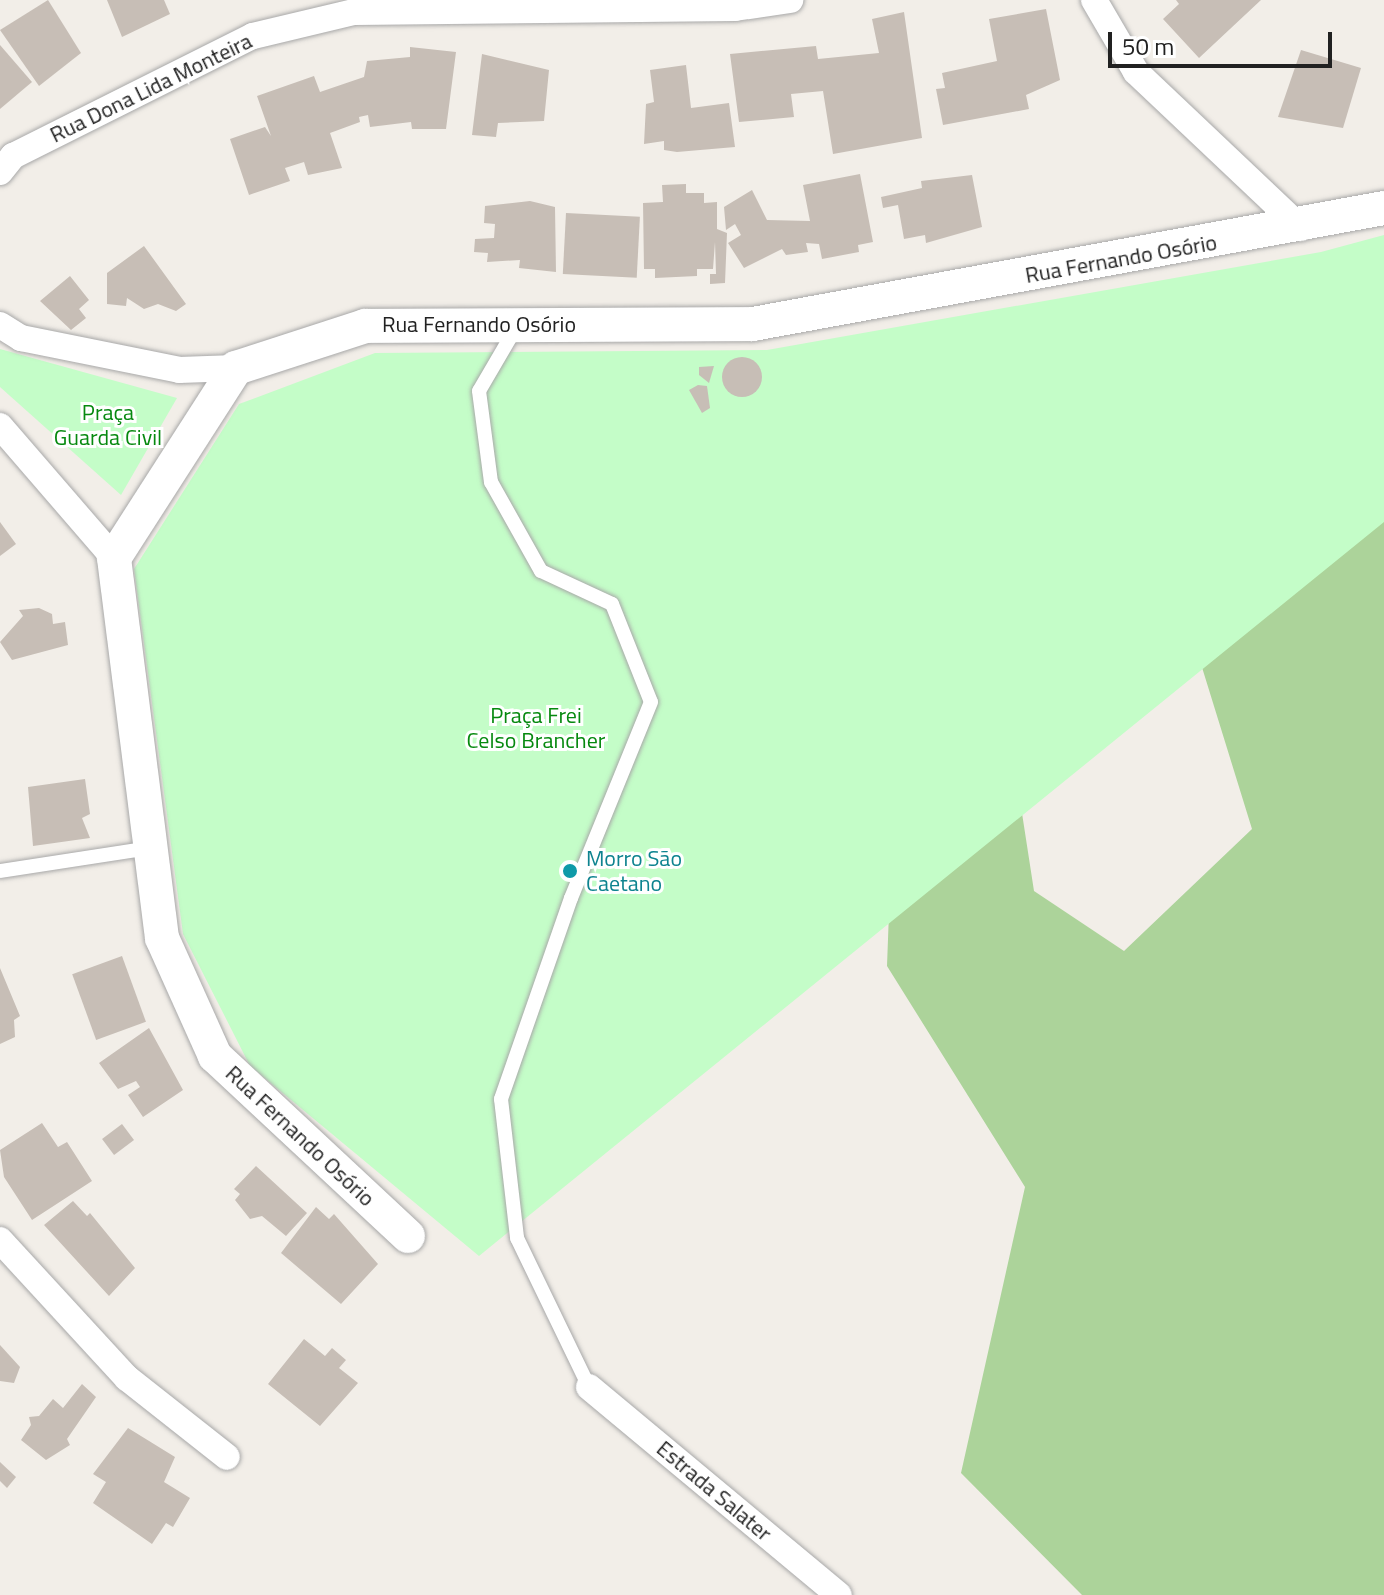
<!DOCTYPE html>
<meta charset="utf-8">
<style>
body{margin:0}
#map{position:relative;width:1384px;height:1595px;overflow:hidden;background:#f2eee8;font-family:"Titillium Web",sans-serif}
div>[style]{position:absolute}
.forest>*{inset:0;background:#acd39a}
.park>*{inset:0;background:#c4fdc8}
.building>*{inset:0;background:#c7beb6;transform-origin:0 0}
.round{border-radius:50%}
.roads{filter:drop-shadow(0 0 2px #a8a8a8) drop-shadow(0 0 2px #a8a8a8)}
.service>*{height:14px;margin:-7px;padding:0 7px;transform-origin:7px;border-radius:7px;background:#fff}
.minor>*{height:26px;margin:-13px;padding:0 13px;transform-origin:13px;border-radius:13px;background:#fff}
.tertiary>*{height:34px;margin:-17px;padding:0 17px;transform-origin:17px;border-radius:17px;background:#fff}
.dots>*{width:22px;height:22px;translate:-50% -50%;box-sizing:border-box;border:4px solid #fff;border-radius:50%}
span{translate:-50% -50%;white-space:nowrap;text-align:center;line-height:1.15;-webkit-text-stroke:6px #fff;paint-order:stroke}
.street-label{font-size:22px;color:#212121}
.park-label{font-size:22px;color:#06890f}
.culture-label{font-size:22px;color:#0d838f}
.left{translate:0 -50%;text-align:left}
.scale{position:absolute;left:1108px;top:32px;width:224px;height:36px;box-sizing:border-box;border:4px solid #212121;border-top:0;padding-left:10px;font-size:24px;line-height:28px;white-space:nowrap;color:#212121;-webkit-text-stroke:6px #fff;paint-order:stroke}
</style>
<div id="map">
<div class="forest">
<div style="clip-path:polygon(1384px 471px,1384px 1595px,1082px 1595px,961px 1473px,1025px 1187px,887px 966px,899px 642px,991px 612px,1034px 891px,1124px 951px,1252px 829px,1179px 593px)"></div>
</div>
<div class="park">
<div style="clip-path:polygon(1384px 235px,1384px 522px,479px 1256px,250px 1066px,183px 934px,134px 569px,239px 404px,375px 353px,767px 350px,1321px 252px)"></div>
<div style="clip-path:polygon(0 349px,177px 398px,121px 495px,0 387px)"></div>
</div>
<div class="building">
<div style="clip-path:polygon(48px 0,81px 53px,39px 86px,0 30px)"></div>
<div style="clip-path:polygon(107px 0,164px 0,170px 14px,122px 37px)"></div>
<div style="clip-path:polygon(1176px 0,1261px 0,1199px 58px,1163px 19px,1179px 4px)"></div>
<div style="clip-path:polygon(1046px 9px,1060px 80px,1026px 95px,1029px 109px,943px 125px,936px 89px,945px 88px,942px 73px,997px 61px,989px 19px)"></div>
<div style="clip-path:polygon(904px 12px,922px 138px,833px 154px,823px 91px,791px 94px,794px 117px,739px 122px,730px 54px,816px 46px,818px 59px,879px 53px,872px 19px)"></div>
<div style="clip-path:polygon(0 45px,32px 82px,0 109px)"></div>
<div style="clip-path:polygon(410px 47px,456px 52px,446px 129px,412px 129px,411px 122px,370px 127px,368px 115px,359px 117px,360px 122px,330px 133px,342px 168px,308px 175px,304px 162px,285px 168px,290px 181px,249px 195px,230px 139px,265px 127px,271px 136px,257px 96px,314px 76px,320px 92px,364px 77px,367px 61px,410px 57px)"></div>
<div style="clip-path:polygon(1301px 50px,1361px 68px,1343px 128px,1278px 117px)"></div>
<div style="clip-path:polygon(482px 54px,549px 70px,544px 121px,498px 123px,496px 137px,472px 135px)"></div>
<div style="clip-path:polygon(686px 65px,691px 108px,729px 103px,735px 147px,677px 152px,664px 150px,664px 141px,644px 144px,646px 104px,654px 102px,650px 70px)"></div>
<div style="clip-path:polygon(860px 174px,873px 242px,858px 245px,859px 252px,822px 259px,819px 244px,806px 243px,808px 252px,786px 255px,782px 249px,744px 268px,728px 243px,741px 235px,735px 224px,726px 230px,724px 207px,752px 190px,767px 220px,810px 221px,803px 185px)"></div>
<div style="clip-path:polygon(972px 175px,982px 227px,926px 243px,925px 235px,904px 239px,898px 205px,883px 208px,881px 197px,922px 188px,921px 181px)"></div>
<div style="clip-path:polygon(686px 184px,686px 193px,704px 193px,704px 203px,717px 202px,717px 229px,727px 233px,725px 283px,710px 284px,710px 274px,716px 274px,715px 242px,713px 269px,697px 269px,697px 276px,655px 278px,655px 269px,644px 269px,643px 203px,663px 202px,662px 185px)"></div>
<div style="clip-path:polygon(530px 201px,555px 207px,556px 272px,519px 268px,520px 260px,487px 262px,488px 253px,474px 252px,475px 239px,494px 238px,495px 224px,484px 223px,485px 206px)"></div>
<div style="left:566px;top:213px;width:74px;height:61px;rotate:3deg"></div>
<div style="clip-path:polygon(144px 246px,186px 304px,176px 311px,158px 304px,144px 309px,127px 298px,126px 306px,107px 304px,107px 273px)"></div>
<div style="clip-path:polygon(70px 276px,89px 300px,79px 309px,86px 318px,71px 330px,40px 301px)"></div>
<div class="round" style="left:722px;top:357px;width:40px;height:40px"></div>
<div style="clip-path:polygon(714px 366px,709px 383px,699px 375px,699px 367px)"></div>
<div style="clip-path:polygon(698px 385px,707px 386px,710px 408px,702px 413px,689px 390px)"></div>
<div style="clip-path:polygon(0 522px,16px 544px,0 556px)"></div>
<div style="clip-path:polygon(39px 608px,52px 614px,53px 624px,65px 622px,68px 645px,12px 660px,0 642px,23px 616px,19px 610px)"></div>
<div style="clip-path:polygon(85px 779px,90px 814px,82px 818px,90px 838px,33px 846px,28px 787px)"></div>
<div style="left:122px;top:956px;width:70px;height:53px;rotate:70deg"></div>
<div style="clip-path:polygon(0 968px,20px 1016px,14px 1020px,15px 1037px,0 1044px)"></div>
<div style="clip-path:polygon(149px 1028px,183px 1090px,143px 1117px,128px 1095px,140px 1087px,136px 1081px,118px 1089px,99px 1063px)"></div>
<div style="clip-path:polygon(42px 1123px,58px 1147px,67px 1142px,92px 1181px,32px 1220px,4px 1177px,0 1150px)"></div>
<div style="left:122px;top:1124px;width:20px;height:25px;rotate:53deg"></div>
<div style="clip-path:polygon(256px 1166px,307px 1213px,286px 1236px,262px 1216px,250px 1219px,235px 1200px,240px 1194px,234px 1189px)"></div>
<div style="clip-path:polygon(73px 1201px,87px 1216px,90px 1213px,135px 1268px,109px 1296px,44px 1225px)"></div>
<div style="clip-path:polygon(316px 1207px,329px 1219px,334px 1214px,378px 1264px,341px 1304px,281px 1253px)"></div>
<div style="clip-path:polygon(304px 1339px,325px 1356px,332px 1348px,346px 1360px,339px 1368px,358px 1383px,320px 1426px,268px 1384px)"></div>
<div style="clip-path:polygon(0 1345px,20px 1367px,14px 1383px,0 1381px)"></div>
<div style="clip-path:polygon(82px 1384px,96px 1397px,67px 1439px,70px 1445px,46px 1460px,21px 1440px,31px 1425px,29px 1417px,39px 1416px,53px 1399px,63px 1408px)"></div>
<div style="clip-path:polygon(128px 1428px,175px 1457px,164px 1482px,190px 1498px,173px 1527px,166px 1523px,152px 1544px,93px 1503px,106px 1482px,93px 1474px)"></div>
<div style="clip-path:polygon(0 1462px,16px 1477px,7px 1488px,0 1481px)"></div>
</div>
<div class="roads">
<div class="service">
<div style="left:517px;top:326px;width:75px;rotate:120.3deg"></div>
<div style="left:479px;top:391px;width:92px;rotate:82.5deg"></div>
<div style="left:491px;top:482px;width:102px;rotate:60.7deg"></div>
<div style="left:541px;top:571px;width:78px;rotate:24.9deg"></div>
<div style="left:612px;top:604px;width:105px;rotate:68.3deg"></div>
<div style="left:651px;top:702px;width:212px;rotate:112.2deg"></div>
<div style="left:571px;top:898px;width:213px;rotate:109.2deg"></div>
<div style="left:501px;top:1099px;width:140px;rotate:83.4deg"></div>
<div style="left:517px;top:1238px;width:165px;rotate:64.2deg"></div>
<div style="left:0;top:871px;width:152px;rotate:-8.7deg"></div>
</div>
<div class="minor">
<div style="left:1094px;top:0;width:83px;rotate:59.7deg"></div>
<div style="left:1136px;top:72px;width:227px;rotate:43.4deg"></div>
<div style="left:0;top:172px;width:21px;rotate:-51deg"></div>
<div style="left:13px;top:156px;width:268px;rotate:-26.6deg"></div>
<div style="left:253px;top:36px;width:104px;rotate:-13.4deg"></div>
<div style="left:354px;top:12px;width:381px;rotate:-0.6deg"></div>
<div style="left:735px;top:8px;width:56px;rotate:-8.3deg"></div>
<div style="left:0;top:325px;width:25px;rotate:32deg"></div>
<div style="left:21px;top:338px;width:161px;rotate:11.4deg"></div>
<div style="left:179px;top:370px;width:57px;rotate:-2deg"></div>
<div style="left:0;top:426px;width:174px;rotate:49.2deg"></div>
<div style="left:0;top:1240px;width:188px;rotate:47.4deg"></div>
<div style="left:127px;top:1378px;width:127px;rotate:38.3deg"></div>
<div style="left:589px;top:1387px;width:325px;rotate:39.8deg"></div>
</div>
<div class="tertiary">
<div style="left:408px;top:1236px;width:264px;rotate:-137deg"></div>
<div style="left:215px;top:1056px;width:129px;rotate:-114.2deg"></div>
<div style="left:162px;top:938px;width:383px;rotate:-97.2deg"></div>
<div style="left:114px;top:558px;width:226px;rotate:-57.3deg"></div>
<div style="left:236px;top:368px;width:136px;rotate:-18deg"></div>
<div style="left:365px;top:326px;width:388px;rotate:-0.3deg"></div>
<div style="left:753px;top:324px;width:642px;rotate:-10.42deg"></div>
</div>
</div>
<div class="dots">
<div style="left:570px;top:871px;background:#0f9aa8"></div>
</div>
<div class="street-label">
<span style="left:151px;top:88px;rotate:-26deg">Rua Dona Lida Monteira</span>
<span style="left:1121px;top:259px;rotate:-10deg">Rua Fernando Osório</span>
<span style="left:479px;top:325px">Rua Fernando Osório</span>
<span style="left:300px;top:1136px;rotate:43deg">Rua Fernando Osório</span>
<span style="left:714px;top:1491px;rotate:40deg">Estrada Salater</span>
</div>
<div class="park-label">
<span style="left:108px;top:425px">Praça<br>Guarda Civil</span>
<span style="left:536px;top:728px">Praça Frei<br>Celso Brancher</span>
</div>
<div class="culture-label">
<span class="left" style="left:586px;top:871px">Morro São<br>Caetano</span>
</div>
<div class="scale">50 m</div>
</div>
